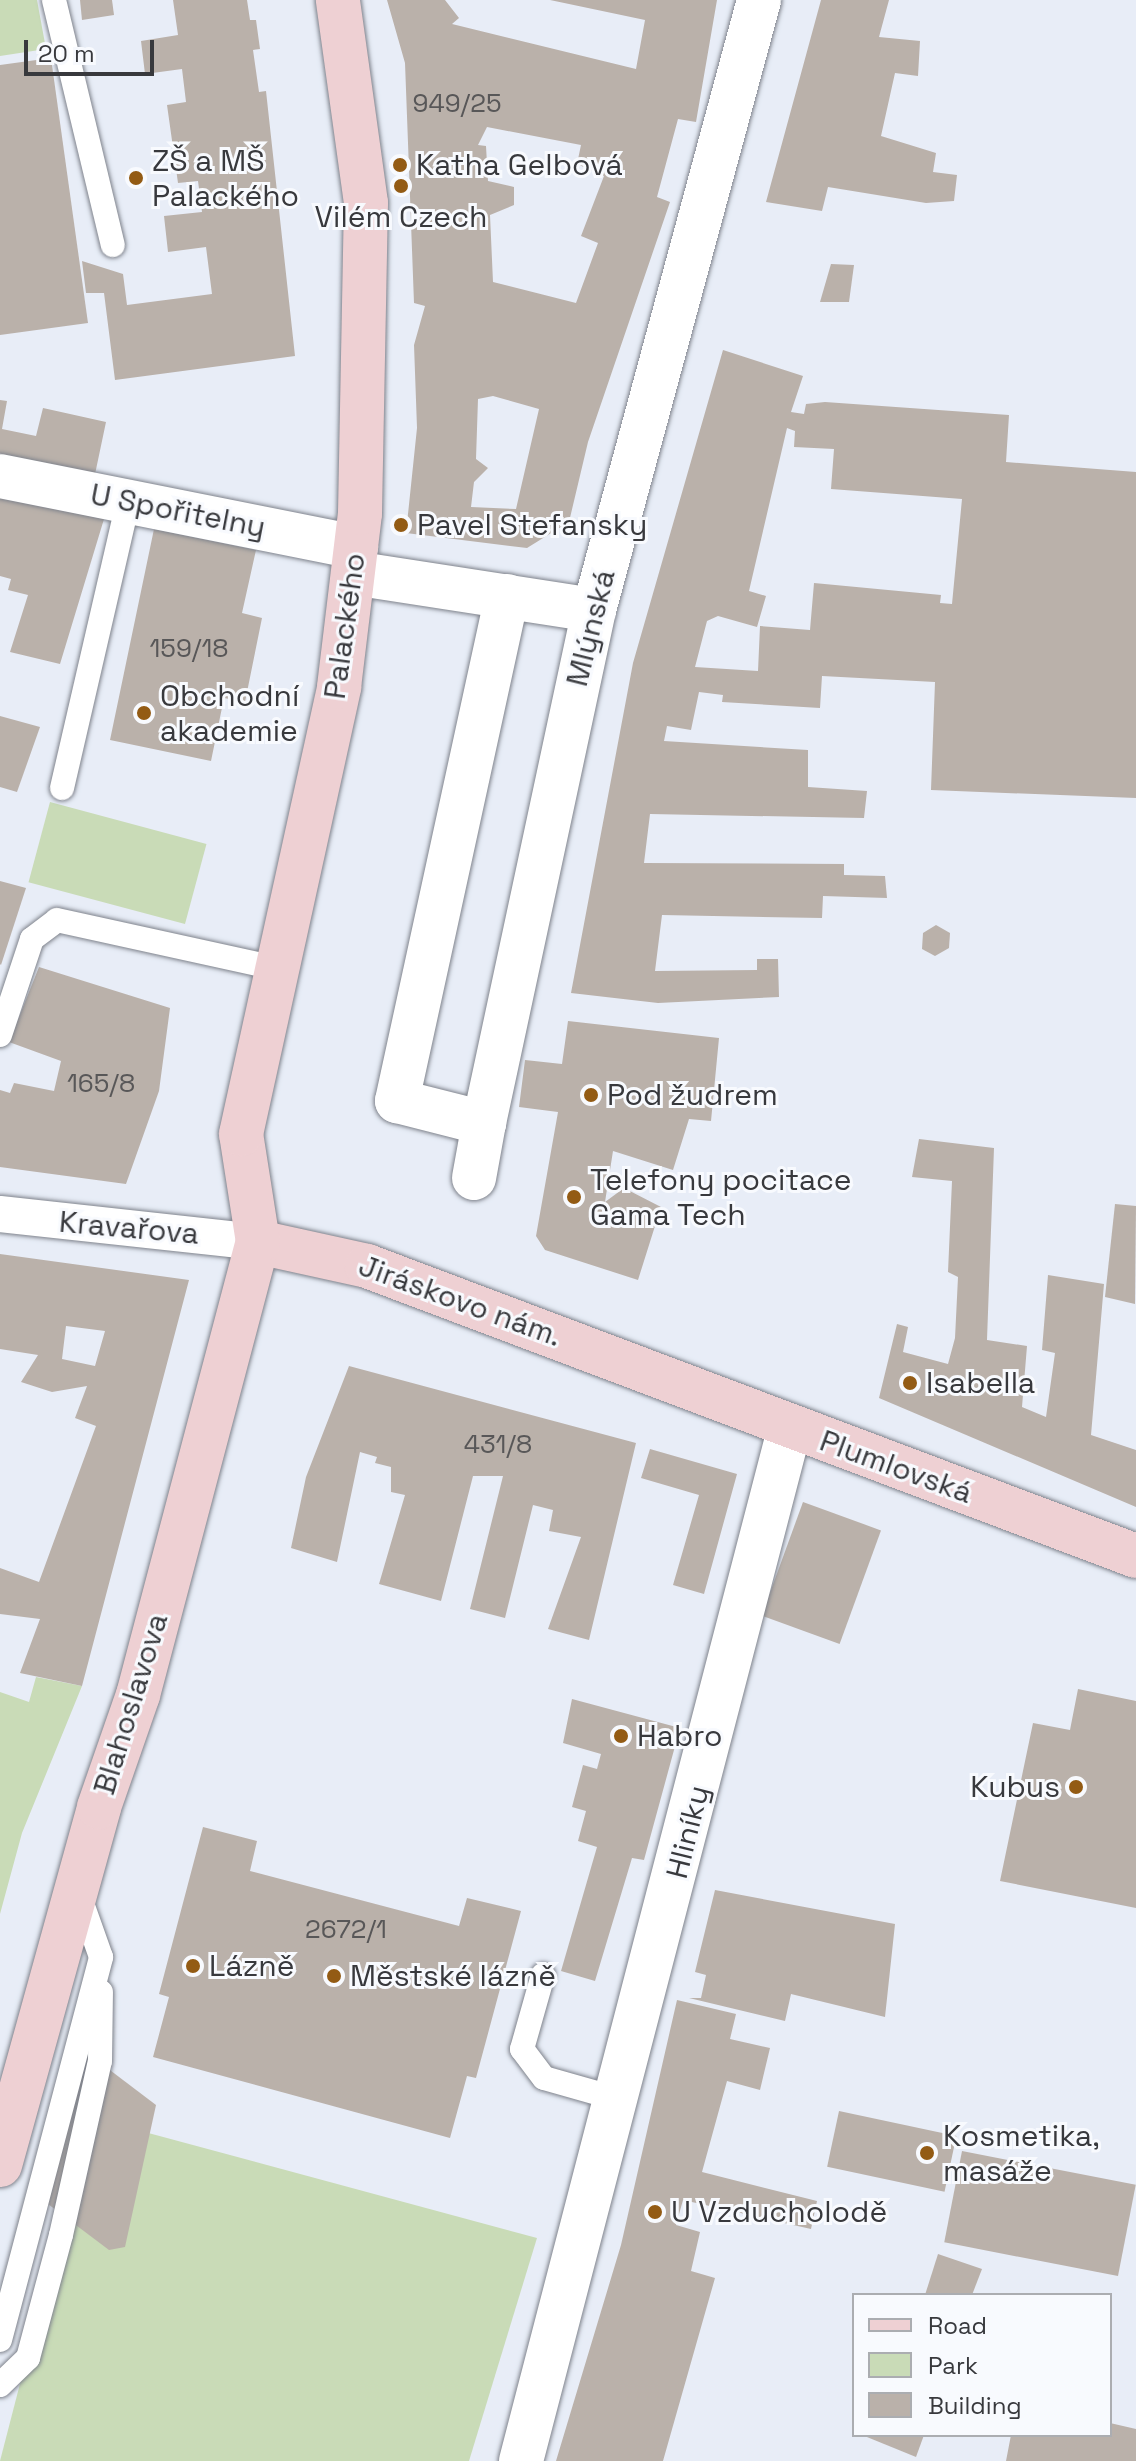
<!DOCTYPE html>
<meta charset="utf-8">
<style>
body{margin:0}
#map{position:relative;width:1136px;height:2461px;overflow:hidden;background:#e8edf7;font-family:"Space Grotesk",sans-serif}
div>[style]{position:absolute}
.green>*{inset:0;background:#c9dbb7;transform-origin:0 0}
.building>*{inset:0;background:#bab1aa;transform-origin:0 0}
.roads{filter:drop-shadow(0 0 2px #7f838c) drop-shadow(0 0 2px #7f838c)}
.service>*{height:24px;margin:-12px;padding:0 12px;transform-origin:12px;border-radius:12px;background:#fff}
.pedestrian>*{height:36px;margin:-18px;padding:0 18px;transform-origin:18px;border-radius:18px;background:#fff}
.minor>*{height:44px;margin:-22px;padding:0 22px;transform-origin:22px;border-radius:22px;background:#fff}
.secondary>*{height:44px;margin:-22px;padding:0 22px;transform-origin:22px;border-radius:22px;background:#eed0d3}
.dots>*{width:22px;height:22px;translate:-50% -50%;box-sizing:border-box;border:4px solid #f8fafe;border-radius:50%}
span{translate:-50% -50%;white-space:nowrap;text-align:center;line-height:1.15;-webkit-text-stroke:6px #f8fafe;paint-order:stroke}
.number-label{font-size:26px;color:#585758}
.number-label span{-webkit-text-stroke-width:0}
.poi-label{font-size:30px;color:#38393d}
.left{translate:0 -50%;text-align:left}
.right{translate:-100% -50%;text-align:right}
.street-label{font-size:30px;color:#38393d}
.legend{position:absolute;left:852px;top:2293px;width:260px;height:144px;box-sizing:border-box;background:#f8fafe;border:2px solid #abadb1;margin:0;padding:10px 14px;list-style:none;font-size:24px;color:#38393d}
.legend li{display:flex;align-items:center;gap:16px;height:40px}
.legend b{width:40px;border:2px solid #abadb1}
.scale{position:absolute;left:24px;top:40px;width:130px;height:36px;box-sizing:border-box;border:4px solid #38393d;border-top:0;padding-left:10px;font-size:24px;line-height:28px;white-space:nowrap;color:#38393d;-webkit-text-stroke:6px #f8fafe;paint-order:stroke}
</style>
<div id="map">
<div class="green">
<div style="clip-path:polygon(0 0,37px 0,46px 49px,0 56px)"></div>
<div style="left:50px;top:802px;width:162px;height:83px;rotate:15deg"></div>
<div style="clip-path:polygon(36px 1677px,82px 1686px,22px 1833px,0 1914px,0 1692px,29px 1702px)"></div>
<div style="clip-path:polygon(89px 2117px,537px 2238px,469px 2461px,0 2461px)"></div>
</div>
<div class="building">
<div style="clip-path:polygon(80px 0,112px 0,114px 15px,82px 20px)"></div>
<div style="clip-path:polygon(173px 0,247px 0,250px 20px,256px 20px,260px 49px,253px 50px,259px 92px,266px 91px,295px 356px,115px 380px,104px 293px,86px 293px,82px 261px,123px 274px,127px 305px,212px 294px,206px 247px,168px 252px,164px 216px,202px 212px,198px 181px,178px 183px,167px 105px,186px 102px,182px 69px,145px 74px,141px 41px,178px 35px)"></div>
<div style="clip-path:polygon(evenodd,387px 0,445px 0,459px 18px,452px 24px,636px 69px,645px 20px,550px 0,717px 0,696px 122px,678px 119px,657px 197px,670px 202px,588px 442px,569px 522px,527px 548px,406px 533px,417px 428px,414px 345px,425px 306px,414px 303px,405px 63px,387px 0,487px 127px,581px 145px,577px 164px,604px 176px,581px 236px,598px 243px,576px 303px,493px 282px,490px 215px,514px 205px,514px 187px,488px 181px,486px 146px,478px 145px,487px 127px,387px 0,493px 396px,539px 409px,516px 509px,471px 507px,474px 482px,488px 468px,476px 459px,478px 399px,493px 396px)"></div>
<div style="clip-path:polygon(821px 0,889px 0,879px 37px,920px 41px,918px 76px,895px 73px,881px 136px,936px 153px,933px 172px,957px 175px,954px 201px,926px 203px,828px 187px,822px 211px,766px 202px)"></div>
<div style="clip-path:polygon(51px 58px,88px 323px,0 335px,0 65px)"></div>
<div style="clip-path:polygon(831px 264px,854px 265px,849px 302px,820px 302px)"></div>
<div style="clip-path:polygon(evenodd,723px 350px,803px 376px,791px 412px,804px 414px,806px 404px,825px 402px,1009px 415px,1006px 462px,1136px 472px,1136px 798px,931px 790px,935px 682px,822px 676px,820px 708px,722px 702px,723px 695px,699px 692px,691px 730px,667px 726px,664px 741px,808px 750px,808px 787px,867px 791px,864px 818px,650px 814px,644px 863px,844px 864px,844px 875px,885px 876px,887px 898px,823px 896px,822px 918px,662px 915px,655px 971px,757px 970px,757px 959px,778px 959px,779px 997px,658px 1003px,571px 993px,633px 663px,723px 350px,787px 428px,795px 431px,794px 447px,834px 449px,831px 489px,962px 499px,952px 604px,940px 603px,941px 595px,814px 583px,810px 630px,760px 626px,758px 671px,695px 667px,707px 621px,718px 616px,757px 627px,766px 596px,749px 591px,787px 428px)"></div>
<div style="clip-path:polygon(0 400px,7px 401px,2px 429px,36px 436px,43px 408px,106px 422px,94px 479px,0 459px)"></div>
<div style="clip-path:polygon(0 497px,104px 519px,60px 664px,10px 652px,28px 595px,8px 590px,11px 579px,0 576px)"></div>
<div style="clip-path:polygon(154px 529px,256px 550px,242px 613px,262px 618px,245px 702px,224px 698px,211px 761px,110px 740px)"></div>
<div style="clip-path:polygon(0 716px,40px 727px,17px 792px,0 787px)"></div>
<div style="clip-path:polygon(0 881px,26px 888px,1px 965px,0 964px)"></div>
<div style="clip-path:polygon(936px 925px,950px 933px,949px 948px,935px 956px,922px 949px,923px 933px)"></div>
<div style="clip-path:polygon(39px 967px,170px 1008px,159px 1091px,126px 1184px,0 1167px,0 1090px,10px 1093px,14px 1083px,54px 1091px,61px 1061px,9px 1042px)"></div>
<div style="clip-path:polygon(568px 1021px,719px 1038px,711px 1121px,689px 1119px,673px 1170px,613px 1151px,605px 1202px,624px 1188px,661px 1207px,638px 1280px,545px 1250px,536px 1236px,558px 1112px,519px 1107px,525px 1060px,562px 1064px)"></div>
<div style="clip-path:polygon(919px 1139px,994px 1148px,987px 1340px,1027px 1346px,1022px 1407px,1046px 1417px,1055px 1353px,1042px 1350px,1048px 1275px,1104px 1284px,1091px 1435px,1136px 1450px,1136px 1507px,879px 1398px,897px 1324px,908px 1327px,903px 1352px,948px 1364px,955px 1338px,958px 1277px,948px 1272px,952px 1181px,912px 1177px)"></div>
<div style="clip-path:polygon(1115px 1204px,1136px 1206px,1135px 1304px,1105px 1297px)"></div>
<div style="clip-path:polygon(evenodd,0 1254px,189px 1280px,82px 1686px,20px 1673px,40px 1619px,0 1614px,0 1568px,39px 1582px,96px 1426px,75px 1418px,87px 1386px,52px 1392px,21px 1382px,38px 1355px,0 1349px,0 1254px,66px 1326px,105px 1331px,95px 1366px,62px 1359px,66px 1326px)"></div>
<div style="clip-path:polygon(349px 1366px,636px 1443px,589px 1640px,548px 1629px,581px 1537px,549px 1531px,553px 1510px,533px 1505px,505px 1618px,470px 1609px,503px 1476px,473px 1476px,441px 1601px,379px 1584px,405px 1495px,391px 1492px,391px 1467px,375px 1463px,377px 1457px,360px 1452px,337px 1562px,291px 1548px,306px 1477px)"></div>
<div style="clip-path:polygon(650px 1449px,737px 1474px,704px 1594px,673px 1585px,699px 1495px,641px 1478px)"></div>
<div style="left:803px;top:1502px;width:83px;height:121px;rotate:20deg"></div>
<div style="clip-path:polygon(1078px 1689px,1136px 1701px,1136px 1908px,1000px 1881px,1033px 1723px,1070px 1730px)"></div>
<div style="clip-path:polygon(572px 1699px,680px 1728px,644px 1860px,632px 1858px,595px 1981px,561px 1971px,597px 1847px,578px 1841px,586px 1811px,572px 1807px,583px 1765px,597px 1769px,601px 1754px,563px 1743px)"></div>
<div style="clip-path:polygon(203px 1827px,257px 1841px,250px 1871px,459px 1926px,467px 1898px,521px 1911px,476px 2078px,467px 2076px,450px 2138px,153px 2057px,169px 1997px,159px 1994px)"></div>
<div style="clip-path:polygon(715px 1890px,895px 1924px,885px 2017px,791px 1994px,785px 2021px,689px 1998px,701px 1998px,706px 1975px,695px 1972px)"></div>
<div style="clip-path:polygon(677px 2000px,736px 2014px,730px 2039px,770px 2048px,760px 2090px,727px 2081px,702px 2172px,817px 2201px,811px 2229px,683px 2200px,676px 2225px,700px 2232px,691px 2271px,715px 2278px,663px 2461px,556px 2461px,621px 2245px)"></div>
<div style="clip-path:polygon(94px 2058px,156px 2105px,125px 2247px,109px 2250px,36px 2195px,67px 2066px)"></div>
<div style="left:839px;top:2111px;width:120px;height:57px;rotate:12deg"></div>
<div style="left:962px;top:2151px;width:177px;height:93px;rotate:11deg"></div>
<div style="clip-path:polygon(938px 2254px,982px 2269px,972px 2295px,925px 2295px)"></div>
<div style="clip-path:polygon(1110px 2423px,1136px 2429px,1136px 2461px,1006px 2461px,1011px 2435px,1110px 2435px)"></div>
<div style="clip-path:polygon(862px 2435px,924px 2435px,916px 2457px)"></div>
</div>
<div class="roads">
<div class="service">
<div style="left:54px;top:0;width:252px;rotate:76.5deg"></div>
<div style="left:62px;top:788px;width:294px;rotate:-77deg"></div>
<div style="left:0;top:1035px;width:101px;rotate:-71.6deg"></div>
<div style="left:32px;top:939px;width:31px;rotate:-37deg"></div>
<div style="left:57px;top:920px;width:227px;rotate:12.4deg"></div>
<div style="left:543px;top:1975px;width:77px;rotate:105.8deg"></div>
<div style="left:522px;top:2049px;width:36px;rotate:53deg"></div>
<div style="left:544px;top:2078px;width:77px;rotate:15.8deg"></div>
<div style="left:0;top:2340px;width:396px;rotate:-75.2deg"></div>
<div style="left:101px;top:1957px;width:66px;rotate:-109.5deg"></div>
<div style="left:0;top:2385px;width:39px;rotate:-44deg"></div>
<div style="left:28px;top:2358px;width:127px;rotate:-75deg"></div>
<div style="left:61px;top:2235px;width:178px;rotate:-77.4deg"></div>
<div style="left:100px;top:2061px;width:69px;rotate:-89.2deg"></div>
</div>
<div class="pedestrian">
<div style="left:0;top:1214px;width:260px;rotate:6.2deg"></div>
</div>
<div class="minor">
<div style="left:0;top:476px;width:363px;rotate:11.3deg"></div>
<div style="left:354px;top:573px;width:243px;rotate:8.8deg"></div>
<div style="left:507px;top:596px;width:517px;rotate:102.29deg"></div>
<div style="left:397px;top:1101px;width:90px;rotate:14.2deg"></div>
<div style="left:484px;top:1123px;width:525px;rotate:-77.9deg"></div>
<div style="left:594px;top:610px;width:632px;rotate:-74.86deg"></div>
<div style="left:474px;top:1178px;width:56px;rotate:-79.7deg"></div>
<div style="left:521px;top:2461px;width:1068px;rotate:-75.42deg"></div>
</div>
<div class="secondary">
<div style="left:258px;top:1242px;width:112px;rotate:12.4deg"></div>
<div style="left:367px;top:1266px;width:822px;rotate:20.66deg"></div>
<div style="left:0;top:2165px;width:371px;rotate:-74.5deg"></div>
<div style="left:99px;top:1807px;width:119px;rotate:-70.8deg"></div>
<div style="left:138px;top:1695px;width:469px;rotate:-75.2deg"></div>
<div style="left:258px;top:1242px;width:109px;rotate:-98.9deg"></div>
<div style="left:241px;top:1134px;width:458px;rotate:-77.6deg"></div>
<div style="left:339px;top:687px;width:175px;rotate:-83.1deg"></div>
<div style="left:360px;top:513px;width:310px;rotate:-88.9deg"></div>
<div style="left:366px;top:203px;width:205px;rotate:-97.9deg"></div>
</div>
</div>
<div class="dots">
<div style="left:400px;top:165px;background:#935b14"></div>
<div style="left:136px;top:178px;background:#935b14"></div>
<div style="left:401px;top:186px;background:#935b14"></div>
<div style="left:401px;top:525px;background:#935b14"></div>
<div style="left:144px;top:713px;background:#935b14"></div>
<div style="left:591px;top:1095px;background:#935b14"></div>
<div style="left:574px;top:1197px;background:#935b14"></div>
<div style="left:910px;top:1383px;background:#935b14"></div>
<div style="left:621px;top:1736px;background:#935b14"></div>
<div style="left:1076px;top:1787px;background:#935b14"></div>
<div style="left:193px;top:1966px;background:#935b14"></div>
<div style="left:334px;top:1976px;background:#935b14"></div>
<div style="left:927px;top:2153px;background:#935b14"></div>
<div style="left:655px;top:2212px;background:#935b14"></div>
</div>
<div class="number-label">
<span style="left:457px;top:104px">949/25</span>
<span style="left:189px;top:649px">159/18</span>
<span style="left:101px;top:1084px">165/8</span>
<span style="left:498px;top:1445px">431/8</span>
<span style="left:346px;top:1930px">2672/1</span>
</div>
<div class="poi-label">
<span class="left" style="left:152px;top:178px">ZŠ a MŠ<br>Palackého</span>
<span class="left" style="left:416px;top:165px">Katha Gelbová</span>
<span style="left:401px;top:217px">Vilém Czech</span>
<span class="left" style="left:417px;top:525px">Pavel Stefansky</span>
<span class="left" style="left:160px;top:713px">Obchodní<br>akademie</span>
<span class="left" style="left:607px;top:1095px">Pod žudrem</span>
<span class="left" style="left:590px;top:1197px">Telefony pocitace<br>Gama Tech</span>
<span class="left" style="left:926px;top:1383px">Isabella</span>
<span class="left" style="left:637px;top:1736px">Habro</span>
<span class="right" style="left:1060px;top:1787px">Kubus</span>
<span class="left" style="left:209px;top:1966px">Lázně</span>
<span class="left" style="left:350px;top:1976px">Městské lázně</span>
<span class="left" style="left:943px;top:2153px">Kosmetika,<br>masáže</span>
<span class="left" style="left:671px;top:2212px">U Vzducholodě</span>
</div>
<div class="street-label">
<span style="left:178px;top:511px;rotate:11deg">U Spořitelny</span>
<span style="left:345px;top:626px;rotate:-82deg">Palackého</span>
<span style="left:591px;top:628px;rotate:-76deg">Mlýnská</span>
<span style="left:129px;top:1228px;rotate:5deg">Kravařova</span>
<span style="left:460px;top:1301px;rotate:20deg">Jiráskovo nám.</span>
<span style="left:896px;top:1467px;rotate:20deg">Plumlovská</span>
<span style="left:131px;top:1704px;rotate:-73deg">Blahoslavova</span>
<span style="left:688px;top:1832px;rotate:-76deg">Hliníky</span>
</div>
<ul class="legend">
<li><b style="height:10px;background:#eed0d3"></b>Road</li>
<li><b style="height:22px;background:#c9dbb7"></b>Park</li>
<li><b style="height:22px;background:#bab1aa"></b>Building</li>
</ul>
<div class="scale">20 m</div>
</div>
